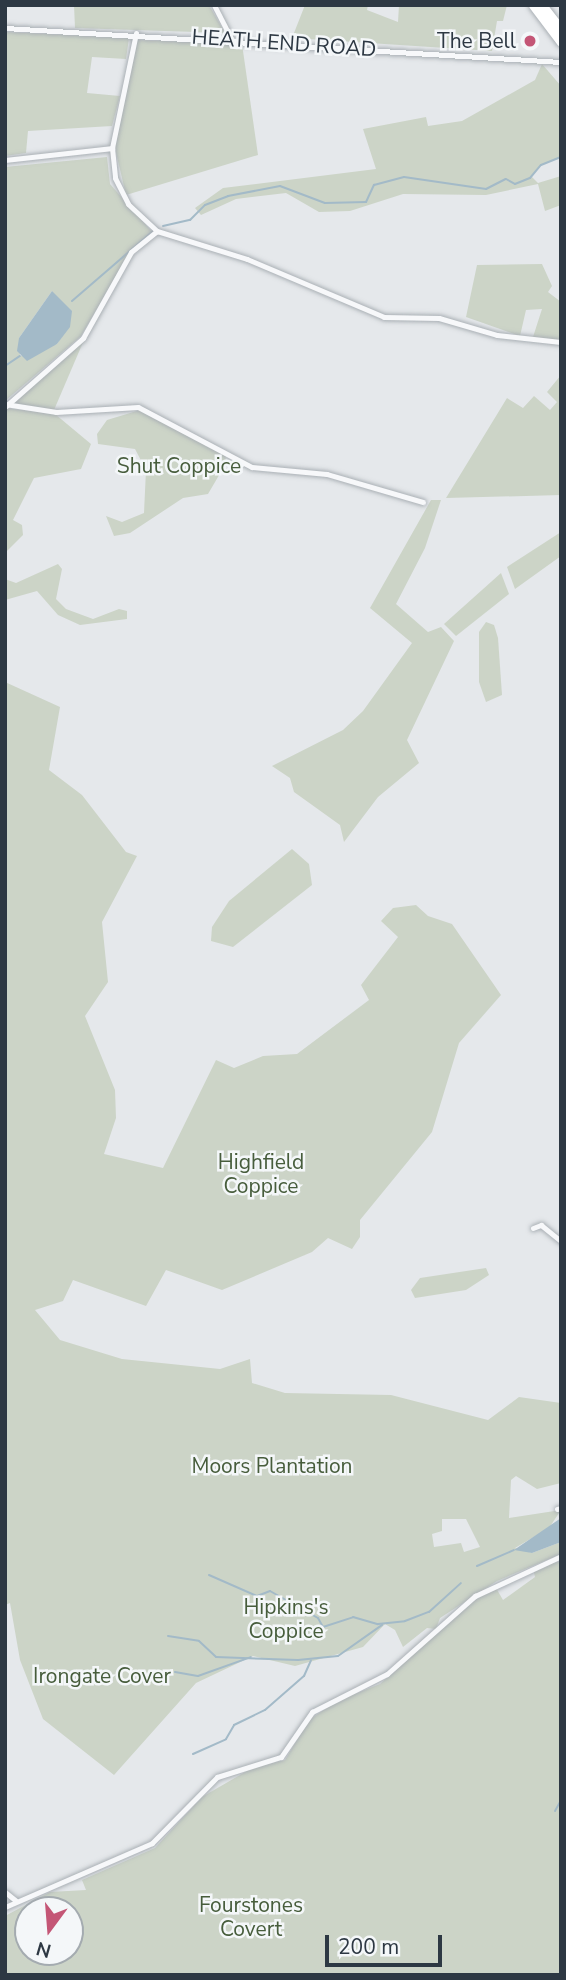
<!DOCTYPE html>
<style>
body{margin:0}
#map{position:relative;width:566px;height:1980px;overflow:hidden;background:#e5e8eb;font-family:"Nunito Sans",sans-serif}
div>[style]{position:absolute}
.green>*{inset:0;background:#ccd4c7}
.water>*{inset:0;background:#a3bac8}
.stream>*{height:2px;margin:-1px;padding:0 1px;transform-origin:1px;border-radius:1px;background:#a3bac8}
.roads{filter:drop-shadow(0 0 2px #aab0b5) drop-shadow(0 0 2px #aab0b5)}
.minor>*{height:5px;margin:-2.5px;padding:0 2.5px;transform-origin:2.5px;border-radius:2.5px;background:#f7f8fa}
.highway>*{height:9px;margin:-4.5px;padding:0 4.5px;transform-origin:4.5px;border-radius:4.5px;background:#fff}
.dots>*{width:19px;height:19px;translate:-50% -50%;box-sizing:border-box;border:4px solid #f4f7f9;border-radius:50%}
span{translate:-50% -50%;white-space:nowrap;text-align:center;line-height:1.15;-webkit-text-stroke:5px #f4f7f9;paint-order:stroke}
.poi-label{font-size:21px;color:#2d3843}
.right{translate:-100% -50%;text-align:right}
.street-label{font-size:21px;color:#2d3843}
.park-label{font-size:21px;color:#475d3c}
.frame{position:absolute;inset:0;border:7px solid #2d3843;pointer-events:none}
.north{position:absolute;left:14px;top:1896px;width:70px;height:70px;box-sizing:border-box;background:#f4f7f9;border:2px solid #a4abb0;border-radius:50%;rotate:196deg;font-size:19px;font-weight:700;line-height:28px;text-align:center;color:#2d3843}
.north::after{content:'';display:block;margin:auto;width:24px;height:32px;background:#c45676;clip-path:polygon(50% 0,100% 100%,50% 72%,0 100%)}
.scale{position:absolute;left:325px;top:1935px;width:117px;height:32px;box-sizing:border-box;border:4px solid #2d3843;border-top:0;padding-left:9px;font-size:21px;line-height:24px;white-space:nowrap;color:#2d3843;-webkit-text-stroke:5px #f4f7f9;paint-order:stroke}
</style>
<div id="map">
<div class="green">
<div style="clip-path:polygon(74px 5px,209px 5px,225px 33px,75px 28px)"></div>
<div style="clip-path:polygon(305px 5px,368px 5px,367px 10px,398px 22px,399px 5px,507px 5px,503px 21px,497px 21px,492px 51px,292px 38px)"></div>
<div style="clip-path:polygon(5px 32px,129px 38px,126px 59px,92px 57px,87px 93px,120px 96px,112px 126px,28px 131px,26px 153px,5px 156px)"></div>
<div style="clip-path:polygon(137px 40px,242px 44px,258px 155px,126px 195px,115px 148px)"></div>
<div style="clip-path:polygon(542px 64px,561px 86px,561px 157px,541px 165px,531px 176px,538px 183px,561px 176px,561px 205px,545px 211px,538px 184px,486px 195px,403px 194px,350px 211px,319px 212px,286px 193px,236px 199px,201px 215px,195px 208px,223px 188px,376px 169px,363px 129px,426px 117px,428px 126px,462px 121px,535px 80px)"></div>
<div style="clip-path:polygon(evenodd,107px 157px,110px 184px,152px 232px,130px 252px,81px 336px,5px 401px,5px 167px,107px 157px,52px 291px,66px 330px,57px 344px,20px 356px,19px 338px,52px 291px)"></div>
<div style="clip-path:polygon(542px 264px,552px 286px,548px 292px,561px 302px,561px 341px,533px 337px,542px 309px,526px 310px,520px 336px,466px 317px,477px 265px)"></div>
<div style="clip-path:polygon(84px 340px,54px 410px,12px 404px)"></div>
<div style="clip-path:polygon(561px 375px,561px 495px,446px 498px,507px 398px,523px 408px,534px 396px,550px 410px,557px 402px,547px 392px)"></div>
<div style="clip-path:polygon(5px 408px,55px 414px,91px 444px,81px 469px,34px 478px,13px 520px,22px 525px,23px 535px,5px 553px)"></div>
<div style="clip-path:polygon(140px 410px,226px 454px,225px 465px,208px 494px,183px 498px,130px 533px,114px 536px,106px 516px,122px 522px,144px 513px,146px 470px,135px 449px,98px 444px,97px 434px,107px 420px)"></div>
<div style="clip-path:polygon(431px 500px,441px 500px,425px 548px,396px 604px,428px 632px,441px 627px,454px 641px,407px 740px,419px 763px,378px 797px,344px 842px,340px 825px,294px 792px,290px 778px,272px 766px,343px 730px,363px 711px,412px 643px,370px 608px)"></div>
<div style="clip-path:polygon(561px 532px,561px 556px,515px 589px,507px 567px)"></div>
<div style="clip-path:polygon(58px 564px,62px 569px,56px 599px,66px 609px,93px 619px,119px 609px,127px 611px,127px 619px,80px 625px,58px 615px,37px 591px,5px 600px,5px 579px,16px 583px)"></div>
<div style="clip-path:polygon(501px 573px,509px 594px,456px 636px,444px 624px)"></div>
<div style="clip-path:polygon(486px 622px,494px 625px,498px 638px,502px 695px,486px 702px,479px 682px,479px 632px)"></div>
<div style="clip-path:polygon(evenodd,5px 682px,60px 707px,49px 770px,82px 795px,126px 852px,137px 856px,102px 922px,108px 982px,85px 1016px,115px 1090px,116px 1118px,104px 1154px,163px 1168px,216px 1060px,234px 1068px,263px 1056px,297px 1054px,369px 1000px,361px 985px,398px 937px,381px 921px,393px 908px,416px 905px,428px 916px,452px 924px,501px 995px,459px 1043px,432px 1132px,360px 1220px,360px 1237px,352px 1249px,328px 1238px,312px 1252px,222px 1290px,166px 1270px,146px 1306px,73px 1280px,63px 1301px,35px 1310px,60px 1340px,122px 1359px,220px 1369px,250px 1359px,252px 1383px,285px 1393px,391px 1395px,488px 1420px,519px 1397px,561px 1403px,561px 1483px,537px 1489px,516px 1476px,511px 1480px,509px 1518px,561px 1510px,549px 1528px,515px 1548px,532px 1553px,561px 1542px,561px 1554px,497px 1581px,440px 1618px,436px 1629px,427px 1628px,403px 1647px,395px 1630px,385px 1624px,363px 1647px,295px 1666px,253px 1656px,196px 1683px,114px 1775px,43px 1719px,20px 1660px,10px 1603px,5px 1605px,5px 682px,442px 1519px,466px 1519px,480px 1547px,464px 1552px,461px 1543px,434px 1547px,432px 1534px,442px 1531px,442px 1519px)"></div>
<div style="clip-path:polygon(292px 849px,309px 864px,312px 885px,233px 947px,211px 941px,212px 927px,229px 901px)"></div>
<div style="clip-path:polygon(486px 1268px,489px 1275px,466px 1290px,415px 1298px,411px 1290px,420px 1278px)"></div>
<div style="clip-path:polygon(evenodd,561px 1561px,561px 1975px,5px 1975px,5px 1916px,50px 1892px,86px 1890px,82px 1880px,155px 1848px,202px 1797px,252px 1768px,285px 1760px,309px 1720px,337px 1701px,380px 1684px,472px 1602px,496px 1588px,503px 1600px,535px 1577px,533px 1568px,561px 1561px,28px 1910px,70px 1910px,70px 1952px,28px 1952px,28px 1910px)"></div>
</div>
<div class="water">
<div style="clip-path:polygon(52px 291px,72px 311px,70px 327px,57px 344px,27px 361px,17px 351px,19px 338px)"></div>
<div style="clip-path:polygon(561px 1518px,561px 1542px,532px 1553px,514px 1550px)"></div>
</div>
<div class="stream">
<div style="left:163px;top:226px;width:28px;rotate:-13deg"></div>
<div style="left:190px;top:220px;width:21px;rotate:-45deg"></div>
<div style="left:205px;top:205px;width:25px;rotate:-21deg"></div>
<div style="left:228px;top:196px;width:53px;rotate:-10.9deg"></div>
<div style="left:280px;top:186px;width:48px;rotate:20.7deg"></div>
<div style="left:325px;top:203px;width:41px;rotate:-1.4deg"></div>
<div style="left:366px;top:202px;width:19px;rotate:-65deg"></div>
<div style="left:374px;top:185px;width:31px;rotate:-15deg"></div>
<div style="left:404px;top:177px;width:83px;rotate:8.3deg"></div>
<div style="left:486px;top:189px;width:22px;rotate:-27deg"></div>
<div style="left:506px;top:179px;width:10px;rotate:29deg"></div>
<div style="left:515px;top:184px;width:16px;rotate:-22deg"></div>
<div style="left:530px;top:178px;width:17px;rotate:-50deg"></div>
<div style="left:541px;top:165px;width:22px;rotate:-22deg"></div>
<div style="left:72px;top:301px;width:107px;rotate:-40.8deg"></div>
<div style="left:5px;top:366px;width:18px;rotate:-34deg"></div>
<div style="left:477px;top:1566px;width:40px;rotate:-23.4deg"></div>
<div style="left:209px;top:1575px;width:52px;rotate:23.6deg"></div>
<div style="left:257px;top:1596px;width:14px;rotate:-21deg"></div>
<div style="left:270px;top:1591px;width:55px;rotate:29.4deg"></div>
<div style="left:318px;top:1618px;width:10px;rotate:61deg"></div>
<div style="left:323px;top:1627px;width:32px;rotate:-18deg"></div>
<div style="left:353px;top:1617px;width:26px;rotate:16deg"></div>
<div style="left:378px;top:1624px;width:27px;rotate:-6deg"></div>
<div style="left:405px;top:1621px;width:26px;rotate:-21deg"></div>
<div style="left:429px;top:1612px;width:43px;rotate:-42.2deg"></div>
<div style="left:168px;top:1636px;width:31px;rotate:9deg"></div>
<div style="left:199px;top:1641px;width:23px;rotate:43deg"></div>
<div style="left:216px;top:1657px;width:82px;rotate:2.1deg"></div>
<div style="left:298px;top:1660px;width:40px;rotate:-5.7deg"></div>
<div style="left:338px;top:1656px;width:54px;rotate:-35.2deg"></div>
<div style="left:175px;top:1672px;width:23px;rotate:10deg"></div>
<div style="left:198px;top:1676px;width:56px;rotate:-19.7deg"></div>
<div style="left:193px;top:1754px;width:36px;rotate:-24deg"></div>
<div style="left:226px;top:1739px;width:16px;rotate:-60deg"></div>
<div style="left:234px;top:1725px;width:34px;rotate:-26deg"></div>
<div style="left:265px;top:1710px;width:52px;rotate:-41.1deg"></div>
<div style="left:304px;top:1676px;width:17px;rotate:-66deg"></div>
<div style="left:555px;top:1811px;width:13px;rotate:-61deg"></div>
</div>
<div class="roads">
<div class="minor">
<div style="left:214px;top:5px;width:37px;rotate:63deg"></div>
<div style="left:5px;top:28px;width:557px;rotate:3.5deg"></div>
<div style="left:136px;top:33px;width:117px;rotate:101.8deg"></div>
<div style="left:112px;top:148px;width:30px;rotate:84deg"></div>
<div style="left:115px;top:178px;width:29px;rotate:63deg"></div>
<div style="left:128px;top:204px;width:40px;rotate:43deg"></div>
<div style="left:157px;top:231px;width:94px;rotate:17.3deg"></div>
<div style="left:247px;top:259px;width:149px;rotate:22.9deg"></div>
<div style="left:384px;top:317px;width:55px;rotate:1deg"></div>
<div style="left:439px;top:318px;width:60px;rotate:16.3deg"></div>
<div style="left:497px;top:335px;width:64px;rotate:6.2deg"></div>
<div style="left:5px;top:160px;width:108px;rotate:-6.4deg"></div>
<div style="left:5px;top:404px;width:52px;rotate:8.9deg"></div>
<div style="left:56px;top:412px;width:82px;rotate:-3.5deg"></div>
<div style="left:138px;top:407px;width:129px;rotate:27.8deg"></div>
<div style="left:252px;top:467px;width:75px;rotate:5.3deg"></div>
<div style="left:327px;top:474px;width:100px;rotate:16.3deg"></div>
<div style="left:6px;top:406px;width:103px;rotate:-41.4deg"></div>
<div style="left:83px;top:338px;width:98px;rotate:-60.8deg"></div>
<div style="left:131px;top:252px;width:33px;rotate:-39deg"></div>
<div style="left:533px;top:1228px;width:9px;rotate:-21deg"></div>
<div style="left:541px;top:1225px;width:26px;rotate:39deg"></div>
<div style="left:557px;top:1509px;width:4px;rotate:-14deg"></div>
<div style="left:5px;top:1892px;width:14px;rotate:39deg"></div>
<div style="left:5px;top:1907px;width:160px;rotate:-23.5deg"></div>
<div style="left:152px;top:1843px;width:93px;rotate:-45.4deg"></div>
<div style="left:217px;top:1777px;width:67px;rotate:-17.4deg"></div>
<div style="left:281px;top:1757px;width:55px;rotate:-55.4deg"></div>
<div style="left:312px;top:1712px;width:84px;rotate:-26.9deg"></div>
<div style="left:387px;top:1674px;width:118px;rotate:-41.6deg"></div>
<div style="left:475px;top:1596px;width:95px;rotate:-24.9deg"></div>
</div>
<div class="highway">
<div style="left:533px;top:5px;width:46px;rotate:52.9deg"></div>
<div style="left:542px;top:5px;width:31px;rotate:52deg"></div>
</div>
</div>
<div class="dots">
<div style="left:530px;top:41px;background:#c45676"></div>
</div>
<div class="poi-label">
<span class="right" style="left:516px;top:41px">The Bell</span>
</div>
<div class="street-label">
<span style="left:284px;top:43px;rotate:4deg">HEATH END ROAD</span>
</div>
<div class="park-label">
<span style="left:179px;top:466px">Shut Coppice</span>
<span style="left:261px;top:1174px">Highfield<br>Coppice</span>
<span style="left:272px;top:1466px">Moors Plantation</span>
<span style="left:286px;top:1619px">Hipkins's<br>Coppice</span>
<span style="left:102px;top:1676px">Irongate Cover</span>
<span style="left:251px;top:1917px">Fourstones<br>Covert</span>
</div>
<div class="frame"></div>
<div class="north">N</div>
<div class="scale">200 m</div>
</div>
